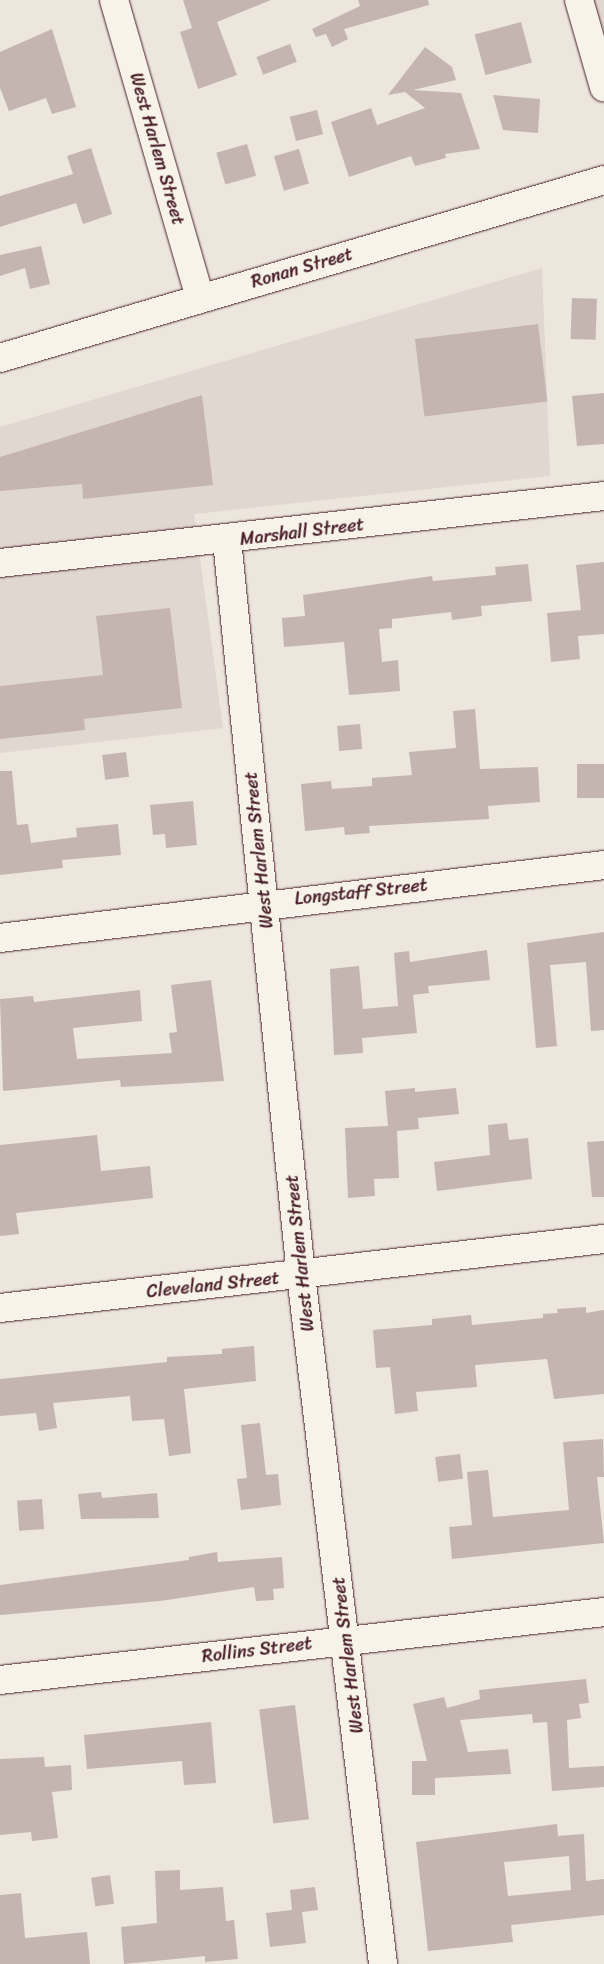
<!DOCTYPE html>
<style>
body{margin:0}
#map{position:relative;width:604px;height:1964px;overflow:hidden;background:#ece6dd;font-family:Sriracha,sans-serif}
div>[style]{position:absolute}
.built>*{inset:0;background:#e0d7d0}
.building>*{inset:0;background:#c4b5b0;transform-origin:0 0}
.roads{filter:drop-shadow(0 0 1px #4a1f2b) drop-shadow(0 0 1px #4a1f2b)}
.minor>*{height:28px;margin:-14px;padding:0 14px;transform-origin:14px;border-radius:14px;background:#f7f3e8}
span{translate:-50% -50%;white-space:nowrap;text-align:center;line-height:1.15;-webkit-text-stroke:5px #f7f3e8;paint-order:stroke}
.street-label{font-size:18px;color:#4a1f2b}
</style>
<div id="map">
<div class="built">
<div style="clip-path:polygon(592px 0,604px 0,604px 38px)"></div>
<div style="clip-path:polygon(542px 268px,550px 476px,194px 514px,223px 728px,0 753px,0 427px)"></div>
</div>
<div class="building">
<div style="clip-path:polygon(183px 0,271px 0,217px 22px,237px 75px,198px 89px,180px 32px,192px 28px)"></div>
<div style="clip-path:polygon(358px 0,428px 0,429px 5px,344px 29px,348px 39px,332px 47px,326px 34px,316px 37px,312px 29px,360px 6px)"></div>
<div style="left:521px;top:22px;width:42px;height:48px;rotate:75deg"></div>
<div style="clip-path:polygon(52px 29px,76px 107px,52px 114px,46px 98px,9px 111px,0 88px,0 52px)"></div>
<div style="left:290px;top:44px;width:19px;height:36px;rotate:69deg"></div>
<div style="clip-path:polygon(425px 47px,452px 67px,456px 80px,413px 90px,461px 93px,480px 149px,445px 154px,446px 158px,415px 166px,411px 156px,349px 177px,331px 122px,371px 108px,377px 125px,425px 108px,405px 92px,388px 95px)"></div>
<div style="clip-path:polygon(493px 95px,540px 99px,538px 133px,503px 130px)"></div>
<div style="left:317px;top:110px;width:25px;height:28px;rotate:76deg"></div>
<div style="left:247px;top:144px;width:33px;height:32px;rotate:74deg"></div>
<div style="clip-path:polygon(91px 148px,112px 214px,83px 224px,76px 203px,0 227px,0 196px,73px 174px,67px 156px)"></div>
<div style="left:299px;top:149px;width:36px;height:26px;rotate:74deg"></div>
<div style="clip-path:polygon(41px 246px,50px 284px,30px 289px,25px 268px,0 276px,0 255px)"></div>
<div style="left:572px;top:298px;width:25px;height:41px;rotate:2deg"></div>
<div style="left:538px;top:324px;width:78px;height:124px;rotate:83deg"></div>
<div style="clip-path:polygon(604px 393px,604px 444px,577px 446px,572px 396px)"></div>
<div style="clip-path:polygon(202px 395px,213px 485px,83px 499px,82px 484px,0 491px,0 457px)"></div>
<div style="clip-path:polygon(604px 562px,604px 634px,578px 636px,580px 659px,551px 662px,547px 613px,581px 610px,576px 565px)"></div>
<div style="clip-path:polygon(528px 564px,532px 601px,481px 606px,482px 616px,452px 620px,451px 612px,392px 619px,392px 628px,379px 629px,382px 662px,398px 660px,400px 691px,349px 695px,344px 642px,284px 647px,282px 618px,305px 616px,303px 595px,432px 576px,433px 581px,496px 575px,495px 567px)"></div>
<div style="clip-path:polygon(170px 608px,182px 708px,84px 719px,85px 730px,0 739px,0 686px,103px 675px,96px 616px)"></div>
<div style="clip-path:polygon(475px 709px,480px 769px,538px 767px,540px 802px,488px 806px,489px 819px,369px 826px,370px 833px,345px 835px,344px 827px,305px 831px,301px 784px,331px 781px,332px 789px,372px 786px,372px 778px,412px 775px,409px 752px,456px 748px,453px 711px)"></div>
<div style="left:360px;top:724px;width:25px;height:23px;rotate:85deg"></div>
<div style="left:126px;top:752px;width:25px;height:24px;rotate:83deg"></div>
<div style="left:604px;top:764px;width:34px;height:27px;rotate:90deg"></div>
<div style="clip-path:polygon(0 771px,12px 771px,17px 825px,28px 824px,31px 843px,77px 837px,76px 828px,118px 824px,121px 855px,62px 860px,63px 868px,0 875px)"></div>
<div style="clip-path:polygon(193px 801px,197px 845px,166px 848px,165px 834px,153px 835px,150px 805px)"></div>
<div style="clip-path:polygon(604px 932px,604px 1030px,591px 1031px,586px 962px,550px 965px,557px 1046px,536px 1048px,527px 943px)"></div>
<div style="clip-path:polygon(487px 950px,490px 980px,428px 986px,429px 993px,413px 995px,417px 1033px,362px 1038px,363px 1053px,334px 1055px,330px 969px,359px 966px,363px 1009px,398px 1006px,394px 953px,409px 951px,410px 962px)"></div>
<div style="clip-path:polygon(211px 980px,224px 1081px,121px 1087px,120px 1080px,3px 1091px,0 999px,33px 996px,34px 1002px,140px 990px,142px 1021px,73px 1028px,77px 1059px,172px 1053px,169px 1033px,177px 1032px,171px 985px)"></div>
<div style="clip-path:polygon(415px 1088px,415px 1092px,456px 1088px,459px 1114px,418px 1118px,419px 1129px,397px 1131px,399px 1178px,374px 1179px,375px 1196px,348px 1198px,345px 1128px,388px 1126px,385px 1091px)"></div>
<div style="clip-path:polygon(507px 1123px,509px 1140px,528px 1138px,532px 1179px,437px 1191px,434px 1162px,490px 1155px,488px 1125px)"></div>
<div style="clip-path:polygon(97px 1135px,101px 1171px,150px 1166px,153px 1198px,16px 1213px,19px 1234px,0 1236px,0 1145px)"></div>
<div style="clip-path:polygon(604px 1141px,604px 1197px,592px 1197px,587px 1142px)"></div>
<div style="clip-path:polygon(586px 1307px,586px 1313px,604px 1310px,604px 1394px,554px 1399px,547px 1359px,475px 1365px,477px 1387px,416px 1392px,418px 1411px,395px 1414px,390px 1367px,376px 1368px,373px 1330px,432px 1325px,432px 1319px,471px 1315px,472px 1325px,543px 1318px,543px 1314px,558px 1313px,557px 1309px)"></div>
<div style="clip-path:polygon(254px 1346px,256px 1381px,184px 1389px,191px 1453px,169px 1456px,164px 1419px,132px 1421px,130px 1396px,53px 1403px,57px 1428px,39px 1431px,36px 1413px,0 1416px,0 1379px,167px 1362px,167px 1357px,222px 1354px,222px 1349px)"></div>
<div style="clip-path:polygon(260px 1423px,266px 1475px,278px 1474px,281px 1505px,241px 1510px,237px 1479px,247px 1478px,241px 1425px)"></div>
<div style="clip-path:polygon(603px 1439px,604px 1477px,597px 1477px,604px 1543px,452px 1559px,449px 1527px,472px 1525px,467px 1472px,488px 1470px,493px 1517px,569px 1510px,563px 1442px)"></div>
<div style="left:460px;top:1454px;width:25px;height:25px;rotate:83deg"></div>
<div style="clip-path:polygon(101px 1492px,102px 1498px,157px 1493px,159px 1518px,81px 1519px,78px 1494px)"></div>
<div style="left:42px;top:1499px;width:30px;height:25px;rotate:86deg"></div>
<div style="clip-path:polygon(217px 1552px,218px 1562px,282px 1557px,284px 1588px,273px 1589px,274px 1600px,256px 1601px,254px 1587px,160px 1601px,0 1615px,0 1585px,189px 1560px,189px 1557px)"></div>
<div style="clip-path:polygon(586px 1679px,589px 1703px,579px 1704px,581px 1718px,567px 1720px,569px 1768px,604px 1766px,604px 1787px,552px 1791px,547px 1722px,533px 1723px,532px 1714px,460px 1720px,468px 1752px,508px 1749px,511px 1774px,435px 1778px,435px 1795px,412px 1795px,412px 1761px,427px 1761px,413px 1704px,444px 1697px,447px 1708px,480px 1699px,479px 1690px)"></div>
<div style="left:295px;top:1705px;width:115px;height:36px;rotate:83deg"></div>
<div style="clip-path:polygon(211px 1722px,216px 1783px,184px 1785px,182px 1761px,87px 1769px,84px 1735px)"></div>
<div style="clip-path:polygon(44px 1757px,45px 1767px,71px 1765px,72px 1790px,52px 1792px,58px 1838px,32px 1841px,31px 1832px,0 1835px,0 1759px)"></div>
<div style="clip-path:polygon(evenodd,557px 1824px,558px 1836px,584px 1834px,586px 1881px,604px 1879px,604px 1915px,511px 1925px,513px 1942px,428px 1951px,416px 1842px,557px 1824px,569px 1856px,571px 1890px,508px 1896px,504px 1862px,569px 1856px)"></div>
<div style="clip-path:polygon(180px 1870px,180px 1890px,223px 1887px,226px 1921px,234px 1920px,238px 1959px,205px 1962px,205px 1956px,124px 1964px,121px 1927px,157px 1923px,155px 1871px)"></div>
<div style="left:110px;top:1875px;width:29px;height:19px;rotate:82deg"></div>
<div style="clip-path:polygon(315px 1887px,318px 1910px,302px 1912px,306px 1943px,270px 1947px,266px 1913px,292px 1910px,290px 1890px)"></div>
<div style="clip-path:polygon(21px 1893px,25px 1938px,87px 1932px,90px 1964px,0 1964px,0 1895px)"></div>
</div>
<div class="roads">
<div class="minor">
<div style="left:114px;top:0;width:310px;rotate:73.9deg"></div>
<div style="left:579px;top:0;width:91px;rotate:74deg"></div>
<div style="left:0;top:358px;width:630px;rotate:-16.42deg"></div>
<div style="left:227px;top:540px;width:739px;rotate:84.25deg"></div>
<div style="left:301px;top:1275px;width:694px;rotate:83.21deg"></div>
<div style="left:0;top:563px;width:608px;rotate:-6.33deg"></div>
<div style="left:0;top:938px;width:608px;rotate:-6.89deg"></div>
<div style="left:0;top:1308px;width:608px;rotate:-6.52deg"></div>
<div style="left:0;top:1680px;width:608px;rotate:-6.42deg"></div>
</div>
</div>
<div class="street-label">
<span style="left:157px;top:149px;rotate:74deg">West Harlem Street</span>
<span style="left:302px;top:268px;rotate:-16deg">Ronan Street</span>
<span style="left:302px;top:532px;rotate:-7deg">Marshall Street</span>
<span style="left:259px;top:850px;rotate:-96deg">West Harlem Street</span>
<span style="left:361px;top:892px;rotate:-6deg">Longstaff Street</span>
<span style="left:300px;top:1253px;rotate:-96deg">West Harlem Street</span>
<span style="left:213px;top:1285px;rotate:-6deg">Cleveland Street</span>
<span style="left:257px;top:1650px;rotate:-7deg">Rollins Street</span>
<span style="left:348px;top:1655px;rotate:-97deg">West Harlem Street</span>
</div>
</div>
